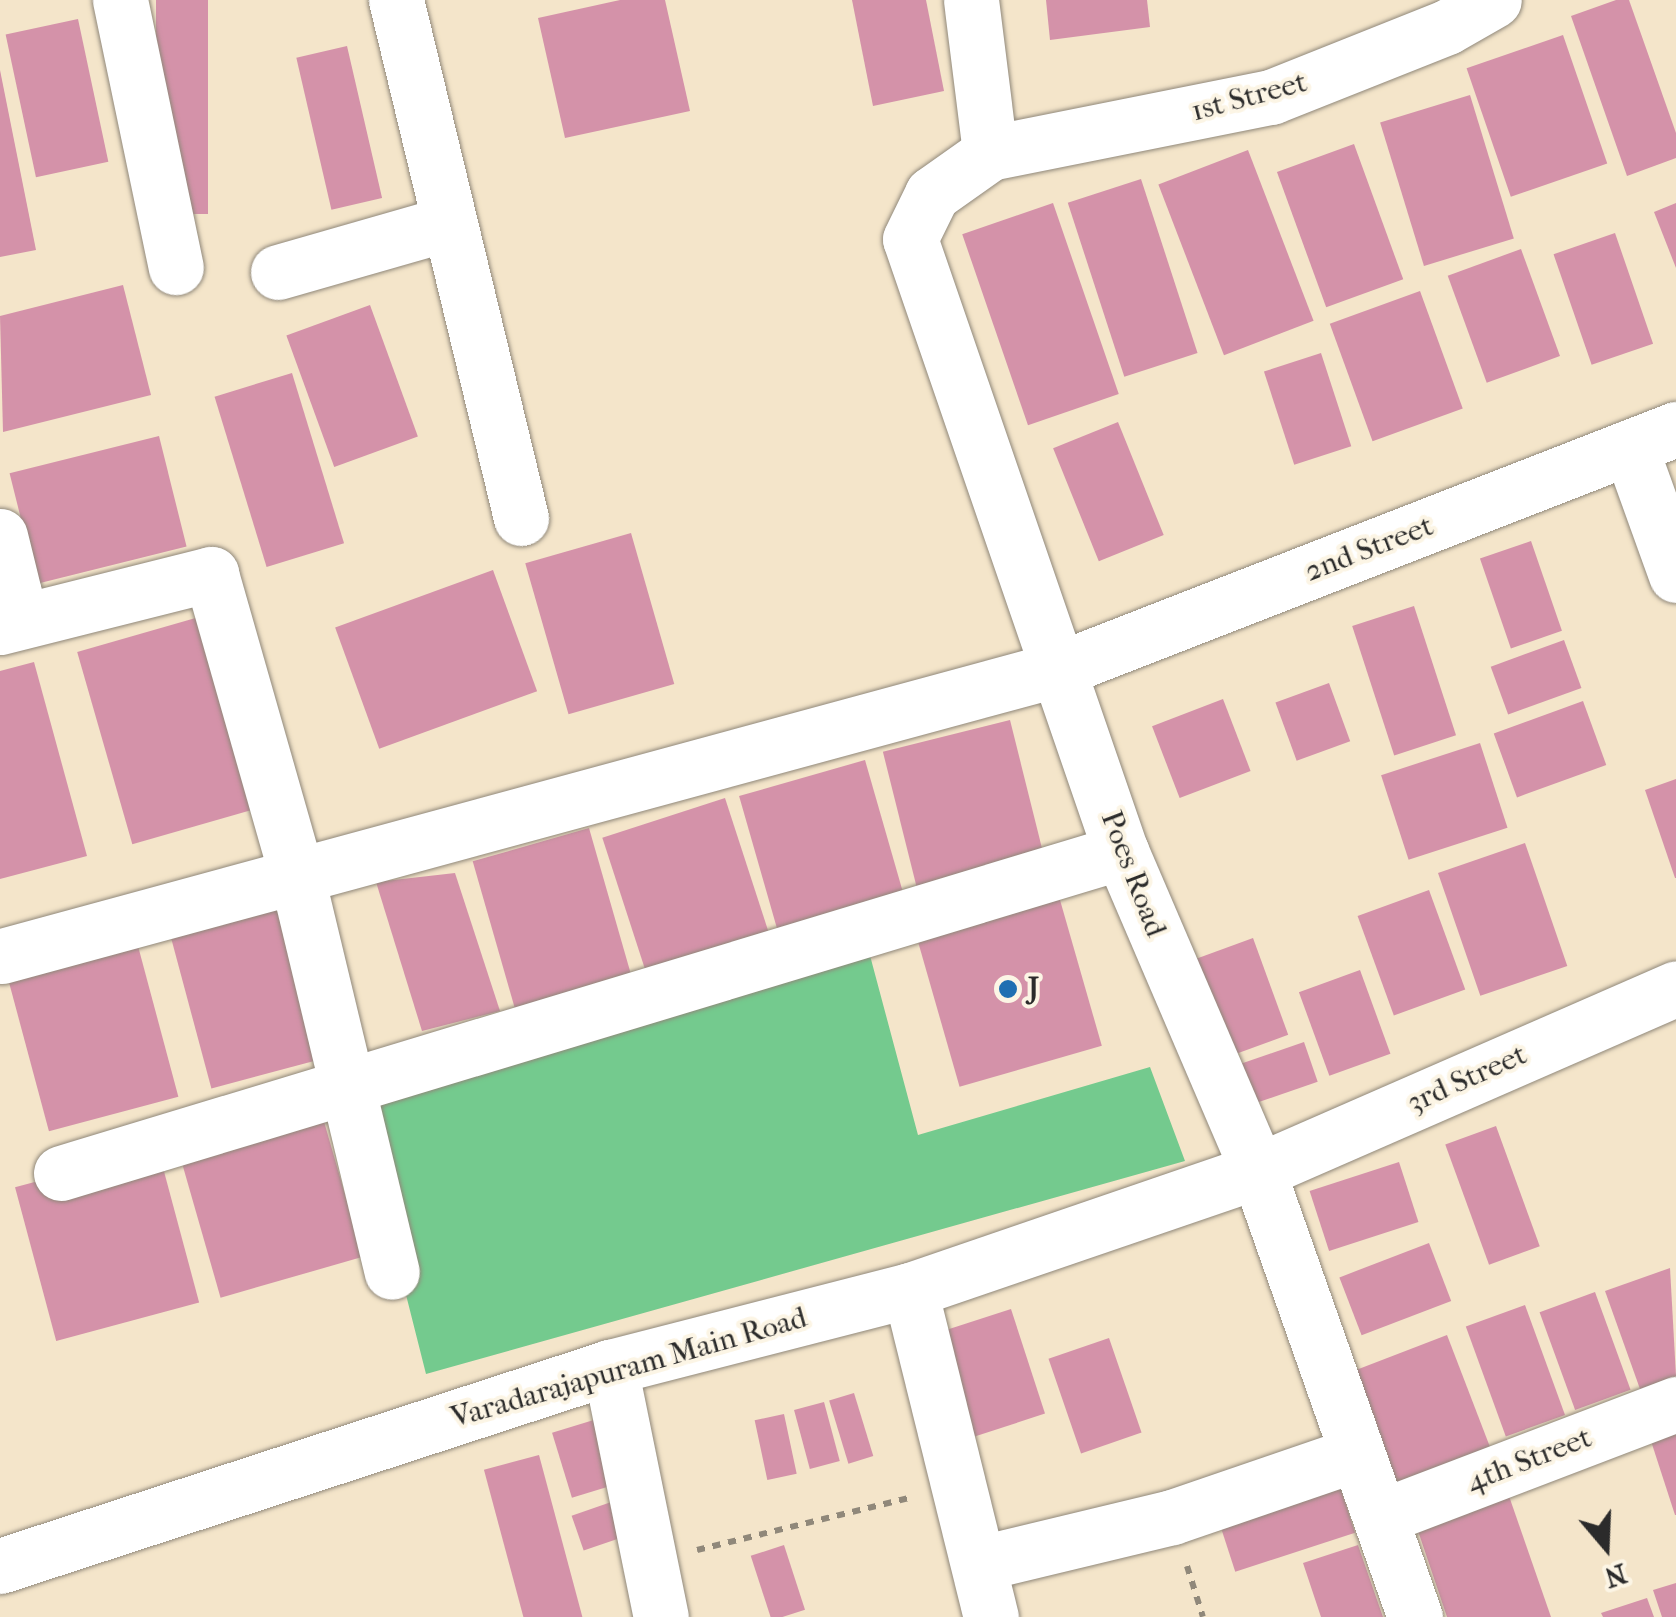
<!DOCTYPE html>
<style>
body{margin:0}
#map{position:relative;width:1676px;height:1617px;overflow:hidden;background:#f4e5ca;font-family:"IM FELL French Canon",serif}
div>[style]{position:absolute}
.green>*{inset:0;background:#74ca8e}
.building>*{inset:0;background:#d492a9;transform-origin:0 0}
.path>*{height:6px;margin-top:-3px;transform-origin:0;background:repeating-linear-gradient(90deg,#90887a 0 8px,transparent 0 16px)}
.roads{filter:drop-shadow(0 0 2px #90887a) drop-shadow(0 0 2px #90887a)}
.minor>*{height:55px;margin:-27.5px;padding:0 27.5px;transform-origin:27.5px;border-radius:27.5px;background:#fff}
.dots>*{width:28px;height:28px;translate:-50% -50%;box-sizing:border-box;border:5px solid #fcf5e5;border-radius:50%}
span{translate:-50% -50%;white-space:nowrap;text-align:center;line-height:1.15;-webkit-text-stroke:8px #fcf5e5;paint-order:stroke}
.street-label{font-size:30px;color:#2b2b2b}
.poi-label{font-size:30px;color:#2b2b2b;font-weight:700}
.left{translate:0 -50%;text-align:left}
.north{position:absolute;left:1556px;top:1497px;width:100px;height:100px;-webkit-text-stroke:8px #fcf5e5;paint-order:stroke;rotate:161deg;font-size:28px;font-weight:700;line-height:40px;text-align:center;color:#2b2b2b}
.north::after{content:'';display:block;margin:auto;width:35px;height:45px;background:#2b2b2b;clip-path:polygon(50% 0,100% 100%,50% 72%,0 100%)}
</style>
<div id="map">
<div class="green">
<div style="clip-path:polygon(868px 948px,918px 1135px,1150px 1067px,1185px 1161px,426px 1374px,352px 1081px)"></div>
</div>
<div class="building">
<div style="left:156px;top:0;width:52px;height:214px"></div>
<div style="clip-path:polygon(620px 0,665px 0,690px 111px,565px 138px,538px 18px)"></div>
<div style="clip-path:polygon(852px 0,926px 0,944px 91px,873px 106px)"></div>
<div style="clip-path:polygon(1046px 0,1147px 0,1150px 27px,1050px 40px)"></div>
<div style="clip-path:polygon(1616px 0,1629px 0,1676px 133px,1676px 158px,1627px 176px,1571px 16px)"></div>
<div style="left:78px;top:19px;width:146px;height:74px;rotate:78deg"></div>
<div style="left:1563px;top:35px;width:136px;height:102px;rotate:71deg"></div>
<div style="left:347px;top:46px;width:156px;height:52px;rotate:77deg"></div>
<div style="clip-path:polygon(0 70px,36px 250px,0 257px)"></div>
<div style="left:1470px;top:95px;width:150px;height:94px;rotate:73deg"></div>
<div style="left:1354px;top:144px;width:144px;height:82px;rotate:70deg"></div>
<div style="left:1248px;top:150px;width:183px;height:96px;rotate:69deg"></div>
<div style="left:1141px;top:179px;width:183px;height:77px;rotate:72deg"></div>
<div style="left:1053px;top:203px;width:202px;height:96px;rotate:71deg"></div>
<div style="clip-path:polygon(1676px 203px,1676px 268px,1654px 212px)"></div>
<div style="left:1615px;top:233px;width:117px;height:65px;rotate:71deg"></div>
<div style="left:1521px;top:249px;width:114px;height:78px;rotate:70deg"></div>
<div style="clip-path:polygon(123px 285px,151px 395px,3px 432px,0 316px)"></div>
<div style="left:1420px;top:291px;width:125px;height:96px;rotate:70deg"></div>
<div style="left:370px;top:305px;width:140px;height:89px;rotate:70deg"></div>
<div style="left:1321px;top:353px;width:98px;height:60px;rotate:72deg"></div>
<div style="left:292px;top:373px;width:178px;height:81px;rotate:73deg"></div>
<div style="left:1118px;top:422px;width:122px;height:70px;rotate:68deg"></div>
<div style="left:159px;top:436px;width:114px;height:154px;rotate:76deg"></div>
<div style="left:631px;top:533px;width:157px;height:110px;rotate:74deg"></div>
<div style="left:1531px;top:541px;width:95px;height:54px;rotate:71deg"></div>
<div style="left:493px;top:570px;width:129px;height:168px;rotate:70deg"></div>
<div style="left:1414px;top:606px;width:136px;height:65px;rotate:72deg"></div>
<div style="left:206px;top:615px;width:200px;height:134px;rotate:74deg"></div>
<div style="left:1564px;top:640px;width:51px;height:78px;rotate:70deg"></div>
<div style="clip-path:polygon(34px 662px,87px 856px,0 879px,0 671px)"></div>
<div style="left:1329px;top:683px;width:62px;height:57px;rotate:70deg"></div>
<div style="left:1223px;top:699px;width:77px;height:76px;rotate:69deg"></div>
<div style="left:1583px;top:701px;width:68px;height:95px;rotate:70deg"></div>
<div style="left:1010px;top:720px;width:145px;height:131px;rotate:76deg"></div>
<div style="left:1480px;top:743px;width:89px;height:104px;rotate:72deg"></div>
<div style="left:865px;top:760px;width:140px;height:131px;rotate:74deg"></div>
<div style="clip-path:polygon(1676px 779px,1676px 878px,1675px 878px,1645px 790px)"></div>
<div style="left:725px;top:798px;width:149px;height:129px;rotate:72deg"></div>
<div style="left:589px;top:828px;width:155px;height:121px;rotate:74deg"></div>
<div style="left:1525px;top:843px;width:130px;height:92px;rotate:71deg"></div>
<div style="clip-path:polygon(455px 873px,500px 1011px,422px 1031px,376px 882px)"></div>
<div style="left:1429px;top:890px;width:106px;height:76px;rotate:70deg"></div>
<div style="left:1058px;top:893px;width:159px;height:148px;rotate:74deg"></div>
<div style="left:281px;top:900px;width:164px;height:116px;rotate:75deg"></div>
<div style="left:1253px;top:938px;width:103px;height:64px;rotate:70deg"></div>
<div style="left:138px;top:946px;width:156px;height:134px;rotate:75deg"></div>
<div style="left:1360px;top:970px;width:89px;height:65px;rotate:70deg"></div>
<div style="left:1304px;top:1042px;width:42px;height:73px;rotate:71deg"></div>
<div style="left:319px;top:1104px;width:159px;height:148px;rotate:74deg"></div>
<div style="left:1496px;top:1126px;width:128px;height:54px;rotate:70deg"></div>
<div style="left:158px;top:1149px;width:159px;height:148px;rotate:75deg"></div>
<div style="left:1399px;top:1162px;width:63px;height:94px;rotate:72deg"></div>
<div style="left:1429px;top:1243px;width:62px;height:96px;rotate:69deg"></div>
<div style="clip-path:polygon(1670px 1268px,1676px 1376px,1640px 1389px,1605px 1291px)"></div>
<div style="left:1595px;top:1292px;width:104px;height:59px;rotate:70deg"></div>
<div style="left:1525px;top:1305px;width:117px;height:63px;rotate:70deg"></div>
<div style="left:1011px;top:1309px;width:110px;height:82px;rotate:72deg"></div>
<div style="left:1447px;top:1335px;width:124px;height:103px;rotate:69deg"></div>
<div style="left:1109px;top:1338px;width:100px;height:64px;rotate:71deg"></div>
<div style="left:854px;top:1393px;width:66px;height:26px;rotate:73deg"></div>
<div style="left:824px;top:1402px;width:61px;height:31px;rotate:75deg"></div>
<div style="left:784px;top:1414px;width:61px;height:30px;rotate:78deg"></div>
<div style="left:597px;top:1419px;width:68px;height:47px;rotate:73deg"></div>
<div style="clip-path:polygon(1676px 1430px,1676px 1515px,1675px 1515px,1650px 1438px)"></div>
<div style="left:539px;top:1455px;width:168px;height:57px;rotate:75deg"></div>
<div style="left:1335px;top:1471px;width:65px;height:126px;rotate:72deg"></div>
<div style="clip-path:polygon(1509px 1496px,1551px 1617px,1447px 1617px,1417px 1528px)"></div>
<div style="left:617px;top:1500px;width:37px;height:48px;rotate:71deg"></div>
<div style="left:784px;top:1545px;width:68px;height:35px;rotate:72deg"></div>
<div style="clip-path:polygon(1358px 1545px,1383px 1617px,1321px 1617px,1303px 1563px)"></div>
<div style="clip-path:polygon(1676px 1583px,1676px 1617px,1662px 1617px,1653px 1590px)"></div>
<div style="clip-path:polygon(1647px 1598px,1654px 1617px,1603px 1617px,1601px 1613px)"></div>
</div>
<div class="path">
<div style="left:697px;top:1550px;width:217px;rotate:-13.8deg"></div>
<div style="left:1187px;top:1566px;width:53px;rotate:72.6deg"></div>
</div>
<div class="roads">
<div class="minor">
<div style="left:120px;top:0;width:273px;rotate:78.2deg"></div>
<div style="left:396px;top:0;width:533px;rotate:76.43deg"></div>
<div style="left:971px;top:0;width:154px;rotate:82.9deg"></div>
<div style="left:278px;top:272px;width:178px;rotate:-16deg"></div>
<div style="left:1630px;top:447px;width:136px;rotate:70.2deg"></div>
<div style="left:0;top:536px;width:59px;rotate:76.2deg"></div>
<div style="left:14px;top:593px;width:15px;rotate:164deg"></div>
<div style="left:0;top:627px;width:218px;rotate:-14.1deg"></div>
<div style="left:211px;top:574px;width:311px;rotate:74.1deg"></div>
<div style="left:296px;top:873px;width:410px;rotate:76.5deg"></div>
<div style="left:2px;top:956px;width:1098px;rotate:-15.2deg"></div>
<div style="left:1062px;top:668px;width:659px;rotate:-21.27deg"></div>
<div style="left:61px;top:1173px;width:1108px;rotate:-16.85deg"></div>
<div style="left:910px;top:1290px;width:337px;rotate:76.1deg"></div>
<div style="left:610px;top:1367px;width:255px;rotate:78.5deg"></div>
<div style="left:1383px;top:1516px;width:314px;rotate:-20.9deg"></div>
<div style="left:981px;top:1563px;width:196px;rotate:-13.5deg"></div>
<div style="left:1172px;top:1517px;width:194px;rotate:-18.9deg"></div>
<div style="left:0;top:1566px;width:642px;rotate:-18.07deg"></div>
<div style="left:610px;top:1367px;width:310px;rotate:-14.4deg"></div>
<div style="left:910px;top:1290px;width:368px;rotate:-18.9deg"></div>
<div style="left:1258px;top:1171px;width:456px;rotate:-23.6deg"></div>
<div style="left:1415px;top:1617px;width:473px;rotate:-109.4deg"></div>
<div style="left:1258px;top:1171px;width:347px;rotate:-113.2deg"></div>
<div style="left:1121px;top:852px;width:648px;rotate:-108.99deg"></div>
<div style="left:910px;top:239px;width:50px;rotate:-63.9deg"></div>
<div style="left:932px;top:194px;width:71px;rotate:-35.3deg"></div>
<div style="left:990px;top:153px;width:287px;rotate:-11.3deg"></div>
<div style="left:1271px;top:97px;width:189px;rotate:-21.7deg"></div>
<div style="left:1447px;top:27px;width:54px;rotate:-29.9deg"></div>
</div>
</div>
<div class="dots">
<div style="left:1008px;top:989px;background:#1f6fb2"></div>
</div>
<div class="street-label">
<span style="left:1249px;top:97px;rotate:-15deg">1st Street</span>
<span style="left:1369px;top:549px;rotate:-21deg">2nd Street</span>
<span style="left:1133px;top:874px;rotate:69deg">Poes Road</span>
<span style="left:1467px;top:1079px;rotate:-24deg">3rd Street</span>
<span style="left:629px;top:1368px;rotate:-16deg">Varadarajapuram Main Road</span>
<span style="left:1529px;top:1460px;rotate:-21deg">4th Street</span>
</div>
<div class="poi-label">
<span class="left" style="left:1028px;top:989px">J</span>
</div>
<div class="north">N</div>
</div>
